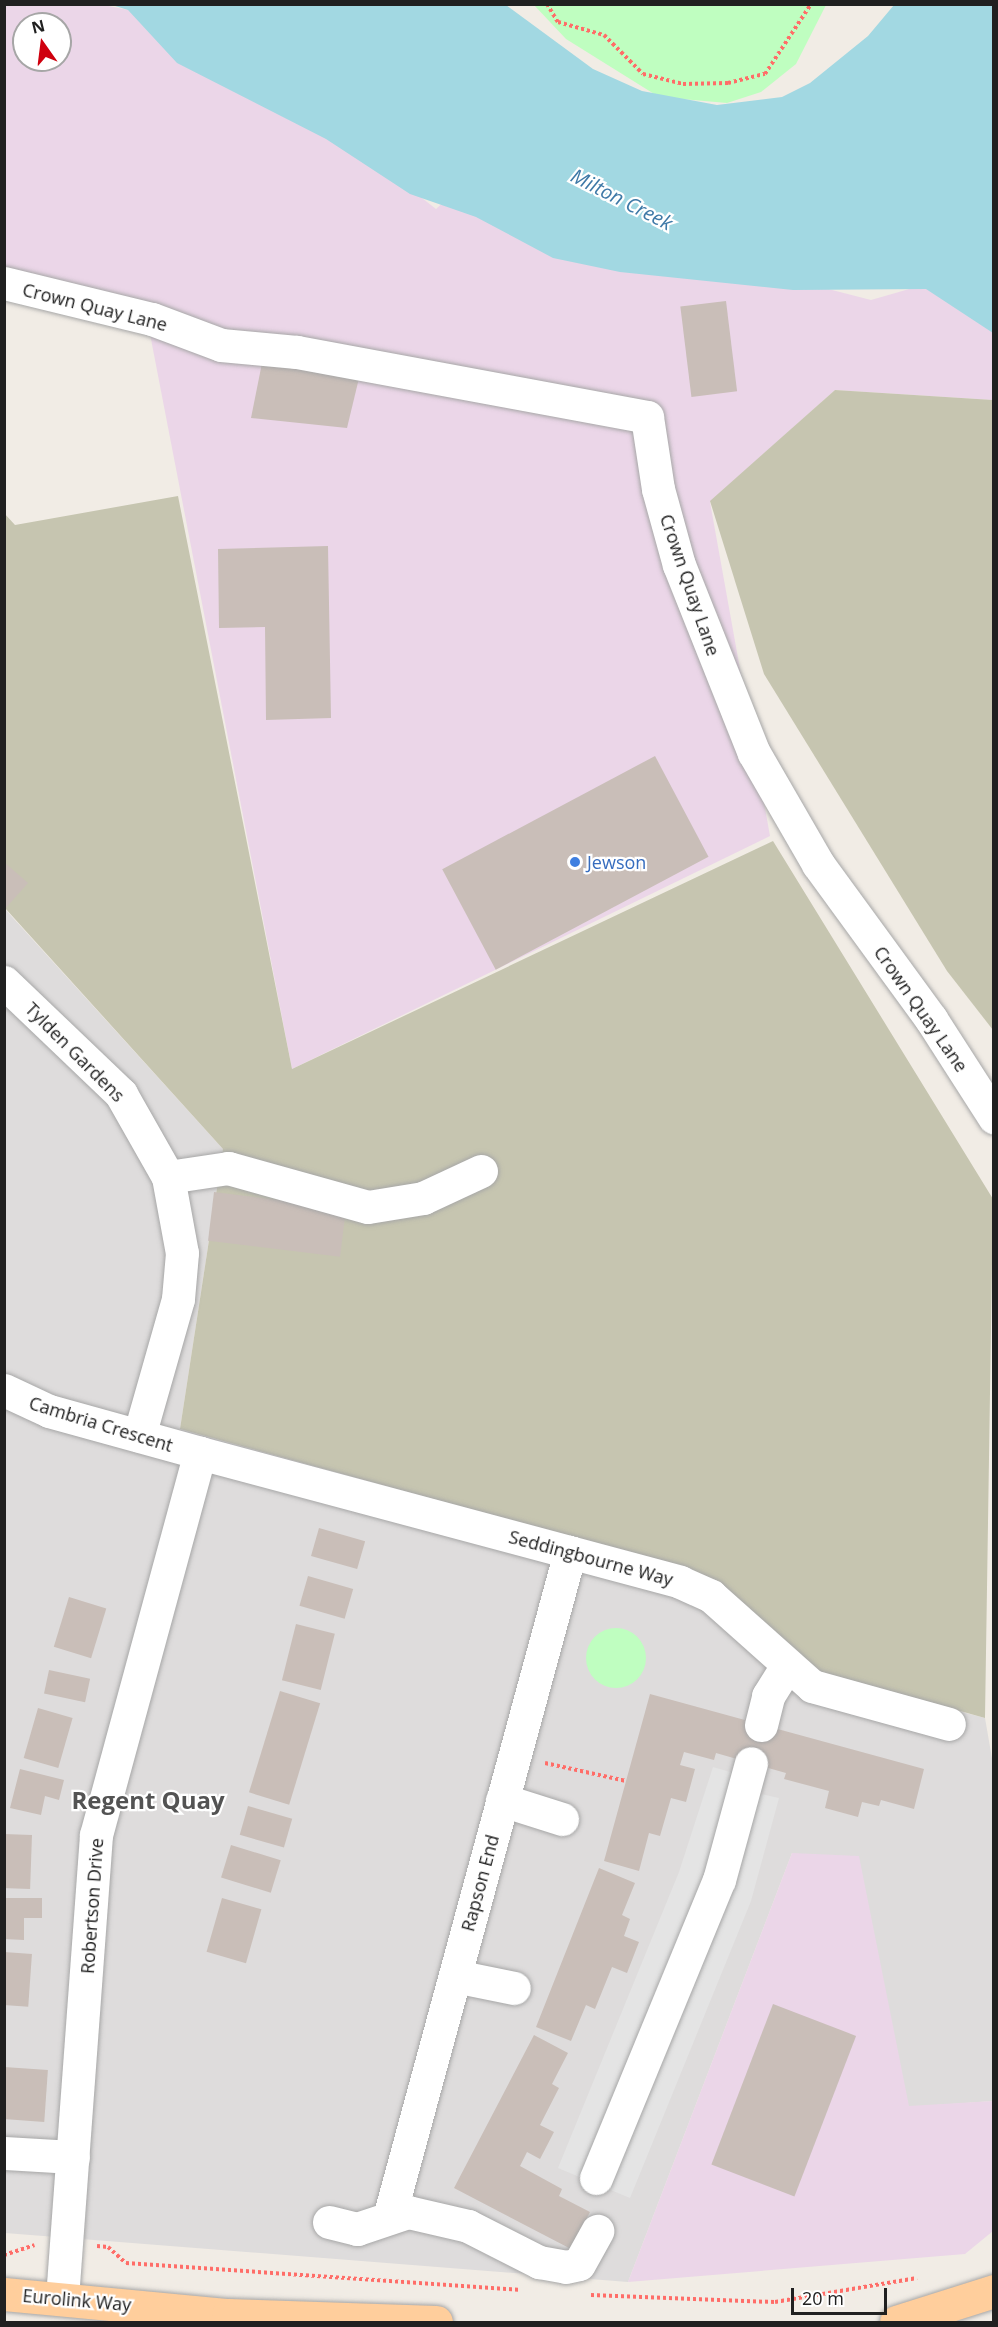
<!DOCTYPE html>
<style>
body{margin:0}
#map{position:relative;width:998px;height:2327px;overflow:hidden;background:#f1ece5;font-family:"Open Sans",sans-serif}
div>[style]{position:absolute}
.residential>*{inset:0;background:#dedcdc}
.industrial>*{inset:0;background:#ebd6e8}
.construction>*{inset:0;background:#c6c5b0}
.park>*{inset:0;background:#bffec0}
.round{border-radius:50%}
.parking>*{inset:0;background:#e4e4e4}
.water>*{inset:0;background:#a2d8e2}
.building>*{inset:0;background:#c9beb8;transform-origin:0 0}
.path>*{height:4px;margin-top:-2px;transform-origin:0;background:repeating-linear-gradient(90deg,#ff6d68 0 3px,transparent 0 6px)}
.roads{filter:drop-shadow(0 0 2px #a7a7a7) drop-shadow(0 0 2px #a7a7a7)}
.minor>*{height:33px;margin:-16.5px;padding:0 16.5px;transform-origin:16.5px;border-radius:16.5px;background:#fff}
.major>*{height:33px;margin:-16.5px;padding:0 16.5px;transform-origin:16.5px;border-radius:16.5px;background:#ffce9c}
.dots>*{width:16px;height:16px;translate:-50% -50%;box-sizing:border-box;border:3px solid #fff;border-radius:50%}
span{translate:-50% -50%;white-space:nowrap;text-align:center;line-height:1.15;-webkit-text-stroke:4.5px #fff;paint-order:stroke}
.street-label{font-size:18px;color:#202020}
.shop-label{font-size:18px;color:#366cbe}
.left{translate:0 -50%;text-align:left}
.water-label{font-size:20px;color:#3e79a7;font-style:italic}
.district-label{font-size:24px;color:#535353;font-weight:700}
.frame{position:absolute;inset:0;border:6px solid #202020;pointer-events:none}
.north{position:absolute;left:12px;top:12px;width:60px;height:60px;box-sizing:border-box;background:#fff;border:2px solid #a6a6a6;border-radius:50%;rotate:346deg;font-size:16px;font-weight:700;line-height:24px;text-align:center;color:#202020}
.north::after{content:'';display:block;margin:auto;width:21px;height:27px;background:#cf000e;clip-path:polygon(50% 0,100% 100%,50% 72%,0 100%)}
.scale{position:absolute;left:791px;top:2288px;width:96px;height:27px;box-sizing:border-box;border:3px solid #202020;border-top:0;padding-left:8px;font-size:18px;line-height:21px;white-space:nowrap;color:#202020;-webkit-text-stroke:4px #fff;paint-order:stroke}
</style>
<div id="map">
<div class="residential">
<div style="clip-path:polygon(4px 908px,223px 1149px,180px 1429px,690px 1570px,837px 1679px,985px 1718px,994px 1770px,993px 2101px,909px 2107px,792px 1853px,628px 2282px,5px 2233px)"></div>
</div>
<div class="industrial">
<div style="clip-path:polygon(evenodd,99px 4px,128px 10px,348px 140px,436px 209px,485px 165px,708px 258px,871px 300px,958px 275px,993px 334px,993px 400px,835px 390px,710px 502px,770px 836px,292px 1069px,144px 303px,5px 268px,4px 5px,99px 4px,24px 24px,60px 24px,60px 60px,24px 60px,24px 24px)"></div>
<div style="clip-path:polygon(792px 1853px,859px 1856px,909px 2106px,993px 2101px,993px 2231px,965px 2254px,628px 2282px)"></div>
</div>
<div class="construction">
<div style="clip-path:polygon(835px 390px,993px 400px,993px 1030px,947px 971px,764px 674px,710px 501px)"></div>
<div style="clip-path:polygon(178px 496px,292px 1069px,773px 841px,993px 1199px,985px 1718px,807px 1668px,690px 1570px,180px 1429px,223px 1149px,5px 908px,4px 513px,15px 525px)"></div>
</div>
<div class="park">
<div style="clip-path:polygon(534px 5px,826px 5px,796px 64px,761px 92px,727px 103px,659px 97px,566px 39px)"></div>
<div class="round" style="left:586px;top:1628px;width:60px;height:60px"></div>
</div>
<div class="parking">
<div style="clip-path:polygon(713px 1767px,734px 1773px,756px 1793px,779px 1798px,751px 1901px,630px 2198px,558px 2168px,679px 1872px)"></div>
</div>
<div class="water">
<div style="clip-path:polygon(112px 5px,506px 5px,593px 69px,642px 91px,717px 105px,782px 97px,810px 83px,868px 36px,894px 5px,993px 5px,993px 333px,926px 289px,793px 290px,620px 272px,553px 258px,476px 217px,410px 194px,326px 139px,177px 63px,128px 10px)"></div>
</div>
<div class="building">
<div style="left:726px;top:301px;width:91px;height:46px;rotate:83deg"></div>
<div style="clip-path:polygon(263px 358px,360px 374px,347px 428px,251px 418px)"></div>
<div style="clip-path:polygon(328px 546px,331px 718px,266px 720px,265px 627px,219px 628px,218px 549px)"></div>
<div style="left:655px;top:756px;width:114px;height:241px;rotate:62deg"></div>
<div style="clip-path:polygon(4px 862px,28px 883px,4px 910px)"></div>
<div style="left:214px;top:1192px;width:133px;height:49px;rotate:7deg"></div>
<div style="left:319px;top:1528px;width:48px;height:29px;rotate:16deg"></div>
<div style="left:308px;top:1576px;width:47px;height:31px;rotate:16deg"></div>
<div style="left:69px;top:1597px;width:39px;height:52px;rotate:17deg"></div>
<div style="left:296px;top:1624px;width:40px;height:58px;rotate:14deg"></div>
<div style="left:49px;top:1670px;width:42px;height:24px;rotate:12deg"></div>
<div style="left:280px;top:1691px;width:42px;height:106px;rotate:17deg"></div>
<div style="clip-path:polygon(650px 1694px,924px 1769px,914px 1809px,881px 1800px,879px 1806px,862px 1802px,858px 1817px,825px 1808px,829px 1791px,784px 1779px,786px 1773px,716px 1753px,714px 1760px,684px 1752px,680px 1765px,695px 1769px,686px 1802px,671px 1798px,660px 1836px,649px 1833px,639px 1871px,604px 1861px)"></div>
<div style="left:38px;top:1708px;width:36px;height:52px;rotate:16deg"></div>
<div style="clip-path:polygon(20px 1769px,64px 1780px,59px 1800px,45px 1796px,41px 1815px,10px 1808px)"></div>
<div style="left:248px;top:1806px;width:46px;height:30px;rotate:16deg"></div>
<div style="left:4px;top:1834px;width:28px;height:54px;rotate:2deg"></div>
<div style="left:231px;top:1845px;width:52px;height:34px;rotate:17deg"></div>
<div style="clip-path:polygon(599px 1868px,635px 1883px,622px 1915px,630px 1919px,624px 1936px,639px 1942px,627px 1973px,612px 1967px,595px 2009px,586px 2005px,571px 2041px,536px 2027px)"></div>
<div style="clip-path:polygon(4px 1898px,42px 1898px,42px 1918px,24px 1918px,24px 1940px,4px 1939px)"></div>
<div style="left:222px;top:1898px;width:41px;height:56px;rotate:16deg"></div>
<div style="left:4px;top:1952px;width:28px;height:53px;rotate:4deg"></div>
<div style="left:773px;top:2004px;width:89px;height:172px;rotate:21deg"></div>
<div style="clip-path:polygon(534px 2035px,568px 2053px,552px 2084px,559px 2088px,540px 2125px,554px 2132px,540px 2159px,527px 2152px,520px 2166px,562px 2189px,559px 2196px,590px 2212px,571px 2249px,454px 2188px)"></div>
<div style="left:4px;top:2067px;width:44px;height:52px;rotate:4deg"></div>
</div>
<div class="path">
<div style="left:547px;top:4px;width:21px;rotate:59deg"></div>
<div style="left:558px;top:22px;width:48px;rotate:15.8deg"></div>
<div style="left:604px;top:35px;width:55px;rotate:45deg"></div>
<div style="left:643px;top:74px;width:41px;rotate:14deg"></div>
<div style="left:683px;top:84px;width:45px;rotate:-1.3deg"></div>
<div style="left:728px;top:83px;width:38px;rotate:-14deg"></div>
<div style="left:765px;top:74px;width:84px;rotate:-56.7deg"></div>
<div style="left:545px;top:1763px;width:83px;rotate:12.5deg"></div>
<div style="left:97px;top:2246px;width:11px;rotate:5deg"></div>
<div style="left:108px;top:2247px;width:24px;rotate:42deg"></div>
<div style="left:126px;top:2263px;width:393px;rotate:3.9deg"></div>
<div style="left:4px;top:2255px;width:32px;rotate:-18deg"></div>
<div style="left:591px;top:2295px;width:184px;rotate:2.2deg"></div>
<div style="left:775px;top:2302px;width:144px;rotate:-9.6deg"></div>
</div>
<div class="roads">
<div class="minor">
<div style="left:4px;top:283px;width:152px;rotate:13.7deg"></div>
<div style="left:152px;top:319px;width:74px;rotate:20.6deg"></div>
<div style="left:221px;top:345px;width:76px;rotate:5.3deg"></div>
<div style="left:297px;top:352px;width:356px;rotate:10.5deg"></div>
<div style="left:647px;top:417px;width:73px;rotate:81.3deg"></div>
<div style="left:658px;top:489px;width:79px;rotate:74.6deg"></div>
<div style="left:679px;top:565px;width:202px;rotate:68.3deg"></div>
<div style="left:754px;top:753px;width:128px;rotate:60deg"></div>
<div style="left:818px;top:864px;width:192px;rotate:53.9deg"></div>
<div style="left:931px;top:1019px;width:117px;rotate:57.3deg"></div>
<div style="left:4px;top:982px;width:162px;rotate:43.7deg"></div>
<div style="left:121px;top:1094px;width:95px;rotate:60.5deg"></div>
<div style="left:168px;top:1177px;width:77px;rotate:79.6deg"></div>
<div style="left:182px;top:1253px;width:46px;rotate:95deg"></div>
<div style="left:178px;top:1299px;width:142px;rotate:105.9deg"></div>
<div style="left:168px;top:1177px;width:61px;rotate:-8.5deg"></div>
<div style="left:228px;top:1168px;width:145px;rotate:15.6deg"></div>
<div style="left:368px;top:1207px;width:56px;rotate:-9.3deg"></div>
<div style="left:423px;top:1198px;width:64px;rotate:-25deg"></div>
<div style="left:4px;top:1390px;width:50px;rotate:25deg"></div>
<div style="left:49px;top:1411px;width:157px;rotate:15.5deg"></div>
<div style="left:200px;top:1453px;width:497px;rotate:15deg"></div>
<div style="left:680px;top:1582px;width:34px;rotate:24deg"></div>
<div style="left:711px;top:1596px;width:135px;rotate:41.7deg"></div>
<div style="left:812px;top:1686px;width:142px;rotate:15.5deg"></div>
<div style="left:761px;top:1725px;width:30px;rotate:-76deg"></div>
<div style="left:768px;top:1696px;width:34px;rotate:-58deg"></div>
<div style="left:502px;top:1800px;width:63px;rotate:17.6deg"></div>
<div style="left:455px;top:1976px;width:60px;rotate:11.5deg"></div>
<div style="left:4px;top:2153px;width:69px;rotate:3.3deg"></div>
<div style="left:596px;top:2178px;width:322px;rotate:-67.6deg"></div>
<div style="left:719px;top:1880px;width:121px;rotate:-74.7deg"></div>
<div style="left:390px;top:2214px;width:686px;rotate:-74.79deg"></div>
<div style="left:329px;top:2222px;width:29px;rotate:14deg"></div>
<div style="left:357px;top:2229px;width:54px;rotate:-18.4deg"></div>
<div style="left:408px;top:2212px;width:62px;rotate:13.1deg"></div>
<div style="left:468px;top:2226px;width:80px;rotate:26.9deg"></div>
<div style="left:539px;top:2262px;width:27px;rotate:10deg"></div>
<div style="left:566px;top:2267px;width:13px;rotate:-13deg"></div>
<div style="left:579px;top:2264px;width:38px;rotate:-61deg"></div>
<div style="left:62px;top:2298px;width:464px;rotate:-85.8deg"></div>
<div style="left:96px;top:1835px;width:396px;rotate:-74.8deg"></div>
</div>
<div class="major">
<div style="left:4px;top:2294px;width:225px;rotate:5.4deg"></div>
<div style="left:228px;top:2315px;width:208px;rotate:1.9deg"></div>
<div style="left:896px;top:2322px;width:103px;rotate:-17.6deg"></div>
</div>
</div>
<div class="dots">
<div style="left:575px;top:862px;background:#3f7fe0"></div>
</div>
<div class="street-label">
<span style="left:95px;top:307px;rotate:14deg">Crown Quay Lane</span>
<span style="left:690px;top:585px;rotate:71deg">Crown Quay Lane</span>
<span style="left:921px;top:1009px;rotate:55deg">Crown Quay Lane</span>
<span style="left:75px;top:1052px;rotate:45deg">Tylden Gardens</span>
<span style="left:101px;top:1424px;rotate:17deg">Cambria Crescent</span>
<span style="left:591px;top:1558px;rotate:15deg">Seddingbourne Way</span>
<span style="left:480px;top:1883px;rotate:-75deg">Rapson End</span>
<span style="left:92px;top:1906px;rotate:-86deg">Robertson Drive</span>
<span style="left:77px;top:2300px;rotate:5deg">Eurolink Way</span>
</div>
<div class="shop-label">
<span class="left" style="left:587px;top:862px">Jewson</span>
</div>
<div class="water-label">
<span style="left:622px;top:199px;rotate:27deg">Milton Creek</span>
</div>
<div class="district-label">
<span style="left:148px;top:1800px">Regent Quay</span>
</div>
<div class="frame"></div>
<div class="north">N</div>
<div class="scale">20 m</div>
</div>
